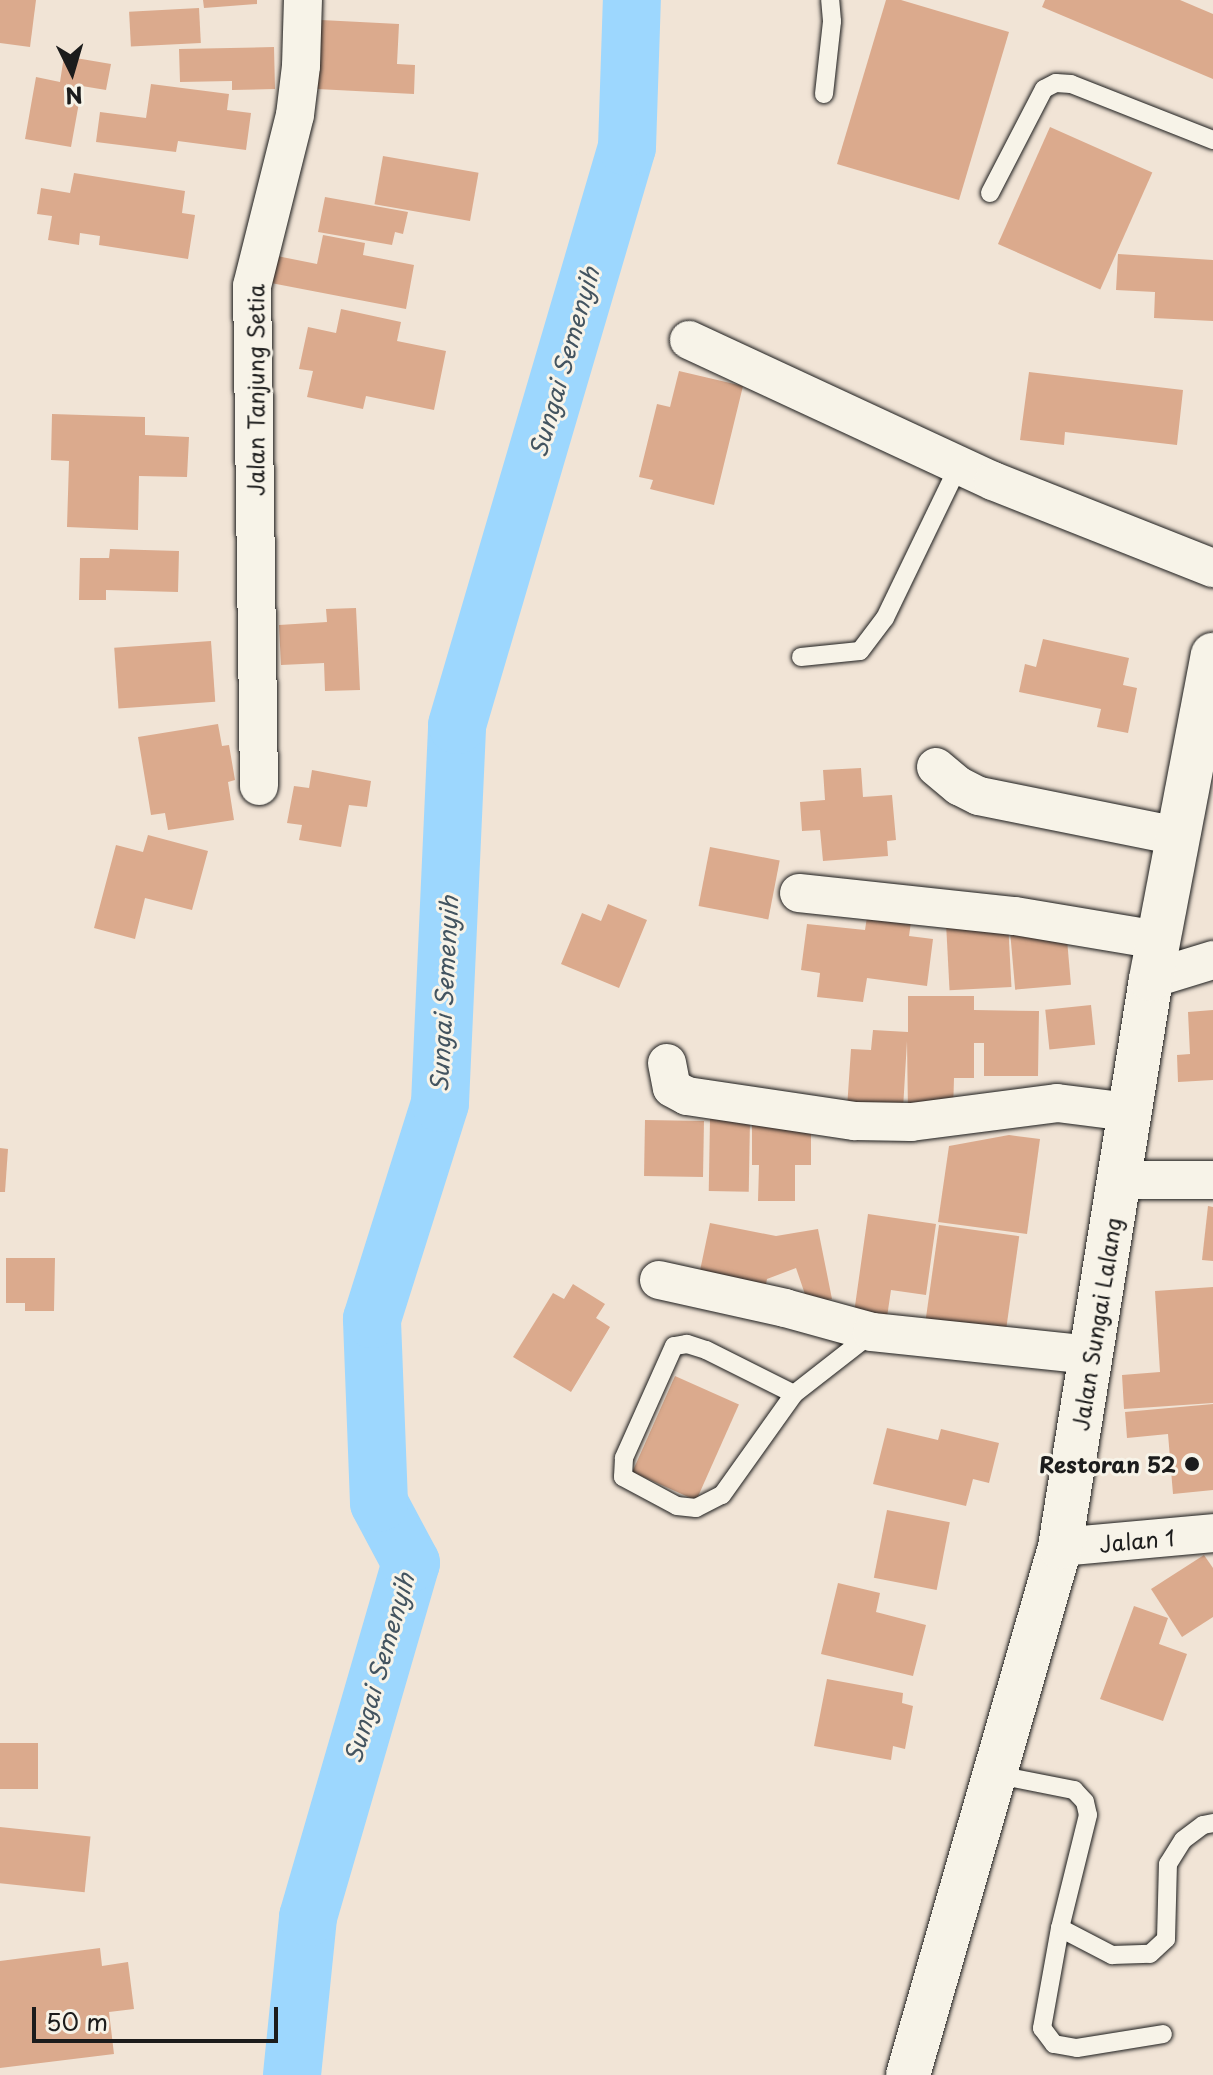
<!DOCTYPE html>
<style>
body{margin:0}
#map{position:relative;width:1213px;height:2075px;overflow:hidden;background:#f1e4d6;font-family:"Playpen Sans",sans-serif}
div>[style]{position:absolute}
.river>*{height:58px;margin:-29px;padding:0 29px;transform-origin:29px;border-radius:29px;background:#9dd7fe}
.building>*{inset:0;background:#dbaa8d;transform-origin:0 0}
.roads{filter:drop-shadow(0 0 2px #1c1c1c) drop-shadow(0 0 2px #1c1c1c)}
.service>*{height:18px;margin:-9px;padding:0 9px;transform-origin:9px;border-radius:9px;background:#f7f3e8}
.minor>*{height:38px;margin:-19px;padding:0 19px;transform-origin:19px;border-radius:19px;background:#f7f3e8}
.tertiary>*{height:44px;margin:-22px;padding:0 22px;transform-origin:22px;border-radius:22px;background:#f7f3e8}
.dots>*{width:22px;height:22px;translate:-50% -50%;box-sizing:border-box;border:4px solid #f7f3e8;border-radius:50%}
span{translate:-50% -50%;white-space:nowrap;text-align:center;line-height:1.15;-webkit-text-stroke:6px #f7f3e8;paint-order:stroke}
.street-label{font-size:22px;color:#1c1c1c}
.poi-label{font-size:22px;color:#1c1c1c;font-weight:700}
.right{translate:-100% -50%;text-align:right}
.water-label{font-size:24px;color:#435460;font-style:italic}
.north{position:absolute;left:32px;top:32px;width:80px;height:80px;-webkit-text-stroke:6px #f7f3e8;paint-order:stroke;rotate:175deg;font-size:22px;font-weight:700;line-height:32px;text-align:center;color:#1c1c1c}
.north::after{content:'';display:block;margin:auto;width:28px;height:36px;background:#1c1c1c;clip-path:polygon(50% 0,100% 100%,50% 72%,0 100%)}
.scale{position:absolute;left:32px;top:2007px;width:246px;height:36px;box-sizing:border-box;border:4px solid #1c1c1c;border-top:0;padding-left:10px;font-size:24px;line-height:28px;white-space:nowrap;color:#1c1c1c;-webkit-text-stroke:6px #f7f3e8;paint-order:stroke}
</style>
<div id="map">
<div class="river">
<div style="left:292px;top:2075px;width:159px;rotate:-84.2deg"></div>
<div style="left:308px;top:1917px;width:369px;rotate:-73.8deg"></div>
<div style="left:411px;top:1563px;width:68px;rotate:-118.1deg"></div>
<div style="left:379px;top:1503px;width:184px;rotate:-92.2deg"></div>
<div style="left:372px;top:1319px;width:226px;rotate:-72.5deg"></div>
<div style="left:440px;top:1103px;width:378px;rotate:-87.4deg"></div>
<div style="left:457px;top:725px;width:602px;rotate:-73.61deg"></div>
<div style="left:627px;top:147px;width:147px;rotate:-88.1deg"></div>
</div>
<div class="building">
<div style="clip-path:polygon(0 0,36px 0,30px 47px,0 43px)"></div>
<div style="clip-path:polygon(203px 0,257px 0,257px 4px,204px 8px)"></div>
<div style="clip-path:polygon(886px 0,901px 0,1009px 32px,959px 200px,837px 164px)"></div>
<div style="clip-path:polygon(1045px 0,1180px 0,1213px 14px,1213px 79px,1042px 7px)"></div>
<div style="left:199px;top:8px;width:35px;height:70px;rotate:87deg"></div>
<div style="clip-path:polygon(321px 20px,399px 24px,397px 64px,415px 65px,414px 94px,317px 89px)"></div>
<div style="clip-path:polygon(274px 47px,275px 89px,232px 90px,232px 81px,180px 82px,179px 49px)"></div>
<div style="clip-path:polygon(64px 56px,111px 64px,106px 90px,82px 86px,71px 147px,25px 139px,36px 77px,60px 82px)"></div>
<div style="clip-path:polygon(151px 84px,229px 94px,227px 110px,251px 113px,246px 150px,178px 141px,176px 152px,96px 142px,100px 112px,146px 118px)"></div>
<div style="left:1050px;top:127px;width:112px;height:128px;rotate:24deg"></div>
<div style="left:383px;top:156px;width:97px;height:49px;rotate:10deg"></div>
<div style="clip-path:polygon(74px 173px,185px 191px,182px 213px,195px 215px,188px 259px,99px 245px,100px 236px,80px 233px,79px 245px,48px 240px,52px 216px,37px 214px,41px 188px,70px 193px)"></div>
<div style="clip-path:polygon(325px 197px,408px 212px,403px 234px,395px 232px,392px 245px,318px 232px)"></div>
<div style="clip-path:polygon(323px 235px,365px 243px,363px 255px,414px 265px,406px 309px,271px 283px,277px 256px,317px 264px)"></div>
<div style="clip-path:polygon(1118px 254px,1213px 260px,1213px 321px,1154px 318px,1155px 292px,1116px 290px)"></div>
<div style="clip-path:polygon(341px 309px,401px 322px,397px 341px,446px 351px,434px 410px,366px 396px,363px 409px,307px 397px,313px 371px,299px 369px,308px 327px,336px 333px)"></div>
<div style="clip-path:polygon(679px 371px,743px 386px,714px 505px,650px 489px,653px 480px,639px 477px,657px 404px,670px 407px)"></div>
<div style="clip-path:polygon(1029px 372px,1183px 390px,1177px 445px,1065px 432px,1064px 445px,1020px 440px)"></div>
<div style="clip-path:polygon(52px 414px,145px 417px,145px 435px,189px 437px,187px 477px,139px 476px,138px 530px,67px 527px,69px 461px,51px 460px)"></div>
<div style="clip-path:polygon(110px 549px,179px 551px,178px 592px,106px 590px,106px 600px,79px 600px,80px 558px,109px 558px)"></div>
<div style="clip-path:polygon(356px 608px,360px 690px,325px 691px,324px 663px,281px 665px,279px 625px,327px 622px,326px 609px)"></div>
<div style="clip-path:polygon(1043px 639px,1129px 658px,1123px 685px,1137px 688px,1128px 733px,1097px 727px,1101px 709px,1019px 692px,1025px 664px,1036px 667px)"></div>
<div style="left:211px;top:641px;width:61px;height:97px;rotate:86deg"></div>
<div style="clip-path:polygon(218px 724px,222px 746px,229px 745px,235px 780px,228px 782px,234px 820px,168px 830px,165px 813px,151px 815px,138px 737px)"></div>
<div style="clip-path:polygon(861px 768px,863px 797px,892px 795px,896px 840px,887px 841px,888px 856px,823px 861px,820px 830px,802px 831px,800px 802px,825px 800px,823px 770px)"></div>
<div style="clip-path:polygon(312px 770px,371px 781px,367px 807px,349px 805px,341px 847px,299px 840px,302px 825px,287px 823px,294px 786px,309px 788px)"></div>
<div style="clip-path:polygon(148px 835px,208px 851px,192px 910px,145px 898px,135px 939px,94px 928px,116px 845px,143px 852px)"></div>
<div style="left:710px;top:847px;width:71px;height:60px;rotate:11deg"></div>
<div style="clip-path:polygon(608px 904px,647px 920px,619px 988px,561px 964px,582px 913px,601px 921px)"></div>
<div style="clip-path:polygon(867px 917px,911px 922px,909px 936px,933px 939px,927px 986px,867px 978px,863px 1002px,817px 997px,820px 973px,801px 970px,807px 924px,865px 930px)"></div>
<div style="left:1008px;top:921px;width:66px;height:62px;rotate:87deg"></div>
<div style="left:1066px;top:928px;width:57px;height:56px;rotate:85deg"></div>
<div style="clip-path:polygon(908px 996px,974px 996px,974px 1010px,1039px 1011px,1038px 1076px,984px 1076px,984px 1043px,974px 1043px,974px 1078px,954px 1078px,953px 1113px,908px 1113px,907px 1041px,902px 1126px,846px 1123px,851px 1049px,871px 1050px,873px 1030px,908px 1032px)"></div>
<div style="left:1091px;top:1005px;width:40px;height:46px;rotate:84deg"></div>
<div style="clip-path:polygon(1213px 1010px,1213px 1080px,1178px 1082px,1177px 1055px,1190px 1054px,1188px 1012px)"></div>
<div style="left:710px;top:1119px;width:40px;height:72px;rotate:1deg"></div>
<div style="left:645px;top:1120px;width:59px;height:56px;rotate:1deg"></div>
<div style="clip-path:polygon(752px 1125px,811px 1126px,811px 1165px,795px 1165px,795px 1201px,758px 1201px,759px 1165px,752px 1165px)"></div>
<div style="clip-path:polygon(1009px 1135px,1040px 1139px,1027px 1234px,938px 1222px,949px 1146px)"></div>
<div style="clip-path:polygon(0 1148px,8px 1149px,5px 1192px,0 1192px)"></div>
<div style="clip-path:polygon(1208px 1206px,1213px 1207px,1213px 1261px,1202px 1260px)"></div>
<div style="clip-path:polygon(868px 1214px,936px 1224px,926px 1295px,891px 1290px,887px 1317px,854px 1313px)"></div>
<div style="clip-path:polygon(710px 1223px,776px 1236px,818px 1229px,832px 1299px,808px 1303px,796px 1268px,767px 1279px,763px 1299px,697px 1285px)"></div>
<div style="left:939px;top:1225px;width:81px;height:99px;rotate:8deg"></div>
<div style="clip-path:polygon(6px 1258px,55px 1258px,54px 1311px,25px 1311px,25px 1303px,6px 1303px)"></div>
<div style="clip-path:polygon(573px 1284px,605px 1304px,596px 1318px,610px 1327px,571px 1392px,513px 1357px,553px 1293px,564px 1299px)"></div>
<div style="clip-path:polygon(1213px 1287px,1213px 1403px,1124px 1409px,1122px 1375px,1160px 1372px,1155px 1291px)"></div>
<div style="left:675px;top:1376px;width:70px;height:105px;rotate:24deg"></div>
<div style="clip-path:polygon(1213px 1404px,1213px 1490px,1173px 1494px,1168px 1434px,1127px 1438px,1125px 1412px)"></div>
<div style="clip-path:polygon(887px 1428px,938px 1440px,941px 1429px,999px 1443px,989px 1483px,973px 1479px,966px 1506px,873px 1484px)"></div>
<div style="left:887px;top:1510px;width:64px;height:69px;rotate:11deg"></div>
<div style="clip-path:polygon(1204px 1555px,1213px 1568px,1213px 1617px,1182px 1637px,1151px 1589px)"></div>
<div style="clip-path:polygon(838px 1583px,880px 1593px,876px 1612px,926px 1625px,913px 1676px,821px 1654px)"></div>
<div style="clip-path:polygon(1134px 1606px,1168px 1618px,1159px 1644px,1187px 1654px,1163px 1721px,1100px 1699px)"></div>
<div style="clip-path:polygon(827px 1679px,903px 1693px,902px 1703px,913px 1706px,905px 1749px,893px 1746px,891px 1760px,814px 1746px)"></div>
<div style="left:0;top:1743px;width:38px;height:46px"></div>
<div style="left:0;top:1827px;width:91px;height:56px;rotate:6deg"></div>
<div style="clip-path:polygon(100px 1948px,102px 1966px,128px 1962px,134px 2009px,109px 2012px,114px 2054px,0 2068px,0 1961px)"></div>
</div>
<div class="roads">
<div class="service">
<div style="left:824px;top:94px;width:73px;rotate:-83.7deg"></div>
<div style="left:832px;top:21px;width:21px;rotate:-95deg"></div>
<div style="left:990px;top:193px;width:117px;rotate:-62.6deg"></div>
<div style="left:1044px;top:89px;width:13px;rotate:-27deg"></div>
<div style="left:1056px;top:83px;width:15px;rotate:4deg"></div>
<div style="left:1071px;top:84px;width:153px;rotate:21.5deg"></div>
<div style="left:801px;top:657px;width:59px;rotate:-5.8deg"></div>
<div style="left:860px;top:651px;width:41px;rotate:-52.9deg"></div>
<div style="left:885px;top:618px;width:170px;rotate:-64.2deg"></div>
<div style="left:794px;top:1394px;width:98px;rotate:-153.4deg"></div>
<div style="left:706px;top:1350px;width:20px;rotate:-162deg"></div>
<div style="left:687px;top:1344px;width:13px;rotate:171deg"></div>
<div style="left:674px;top:1346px;width:123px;rotate:114.1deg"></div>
<div style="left:624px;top:1458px;width:19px;rotate:93deg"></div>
<div style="left:623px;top:1477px;width:61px;rotate:28.2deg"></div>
<div style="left:677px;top:1506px;width:19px;rotate:6deg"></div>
<div style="left:696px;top:1508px;width:29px;rotate:-27deg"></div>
<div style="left:722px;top:1495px;width:124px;rotate:-54.5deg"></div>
<div style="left:794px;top:1394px;width:99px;rotate:-38deg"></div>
<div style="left:993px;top:1774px;width:83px;rotate:11.2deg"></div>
<div style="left:1074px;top:1790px;width:16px;rotate:47deg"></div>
<div style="left:1085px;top:1802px;width:13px;rotate:77deg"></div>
<div style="left:1088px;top:1815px;width:116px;rotate:103.9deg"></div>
<div style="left:1060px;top:1928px;width:102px;rotate:100.2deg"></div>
<div style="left:1042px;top:2028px;width:20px;rotate:53deg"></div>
<div style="left:1054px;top:2044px;width:23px;rotate:10deg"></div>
<div style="left:1077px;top:2048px;width:87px;rotate:-9.2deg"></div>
<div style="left:1060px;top:1928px;width:59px;rotate:27.4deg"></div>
<div style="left:1112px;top:1955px;width:38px;rotate:-2deg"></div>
<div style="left:1150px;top:1954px;width:22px;rotate:-43deg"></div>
<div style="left:1166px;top:1939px;width:75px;rotate:-88.5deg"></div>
<div style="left:1168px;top:1864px;width:28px;rotate:-58deg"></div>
<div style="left:1183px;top:1840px;width:25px;rotate:-37deg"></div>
<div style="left:1203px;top:1825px;width:10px;rotate:-11deg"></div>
</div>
<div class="minor">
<div style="left:689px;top:340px;width:335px;rotate:24.9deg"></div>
<div style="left:993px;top:481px;width:237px;rotate:21.6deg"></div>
<div style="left:936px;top:767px;width:30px;rotate:40deg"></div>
<div style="left:959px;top:786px;width:22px;rotate:27deg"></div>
<div style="left:979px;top:796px;width:203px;rotate:11.4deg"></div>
<div style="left:259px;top:786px;width:500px;rotate:-90.8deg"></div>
<div style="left:252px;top:286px;width:176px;rotate:-75.9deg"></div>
<div style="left:295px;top:115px;width:49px;rotate:-83deg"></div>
<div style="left:301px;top:66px;width:66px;rotate:-88.3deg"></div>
<div style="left:799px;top:893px;width:217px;rotate:6.1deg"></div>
<div style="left:1015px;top:916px;width:145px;rotate:9.5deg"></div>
<div style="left:1151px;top:979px;width:65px;rotate:-17deg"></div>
<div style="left:667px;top:1063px;width:25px;rotate:79deg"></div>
<div style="left:672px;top:1088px;width:17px;rotate:28deg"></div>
<div style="left:687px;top:1096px;width:170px;rotate:8.5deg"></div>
<div style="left:855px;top:1121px;width:56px;rotate:1deg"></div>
<div style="left:911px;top:1122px;width:147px;rotate:-7.4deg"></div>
<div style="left:1057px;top:1103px;width:73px;rotate:7.1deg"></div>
<div style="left:1119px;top:1180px;width:94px"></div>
<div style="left:659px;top:1280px;width:129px;rotate:12.5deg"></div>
<div style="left:785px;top:1308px;width:90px;rotate:15.4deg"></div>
<div style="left:872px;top:1332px;width:220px;rotate:6deg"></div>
<div style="left:1060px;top:1547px;width:154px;rotate:-5.2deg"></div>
</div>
<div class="tertiary">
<div style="left:908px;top:2075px;width:549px;rotate:-73.94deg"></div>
<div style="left:1060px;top:1547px;width:575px;rotate:-80.9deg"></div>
<div style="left:1151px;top:979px;width:330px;rotate:-79.2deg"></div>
</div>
</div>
<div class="dots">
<div style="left:1192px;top:1464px;background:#1c1c1c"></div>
</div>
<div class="street-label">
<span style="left:255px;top:390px;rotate:-90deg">Jalan Tanjung Setia</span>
<span style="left:1096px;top:1324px;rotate:-81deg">Jalan Sungai Lalang</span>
<span style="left:1137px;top:1540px;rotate:-5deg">Jalan 1</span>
</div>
<div class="poi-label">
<span class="right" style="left:1176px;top:1464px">Restoran 52</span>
</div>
<div class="water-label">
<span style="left:564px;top:362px;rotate:-74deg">Sungai Semenyih</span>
<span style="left:444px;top:994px;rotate:-87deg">Sungai Semenyih</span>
<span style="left:379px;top:1668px;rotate:-74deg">Sungai Semenyih</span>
</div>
<div class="north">N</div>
<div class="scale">50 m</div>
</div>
